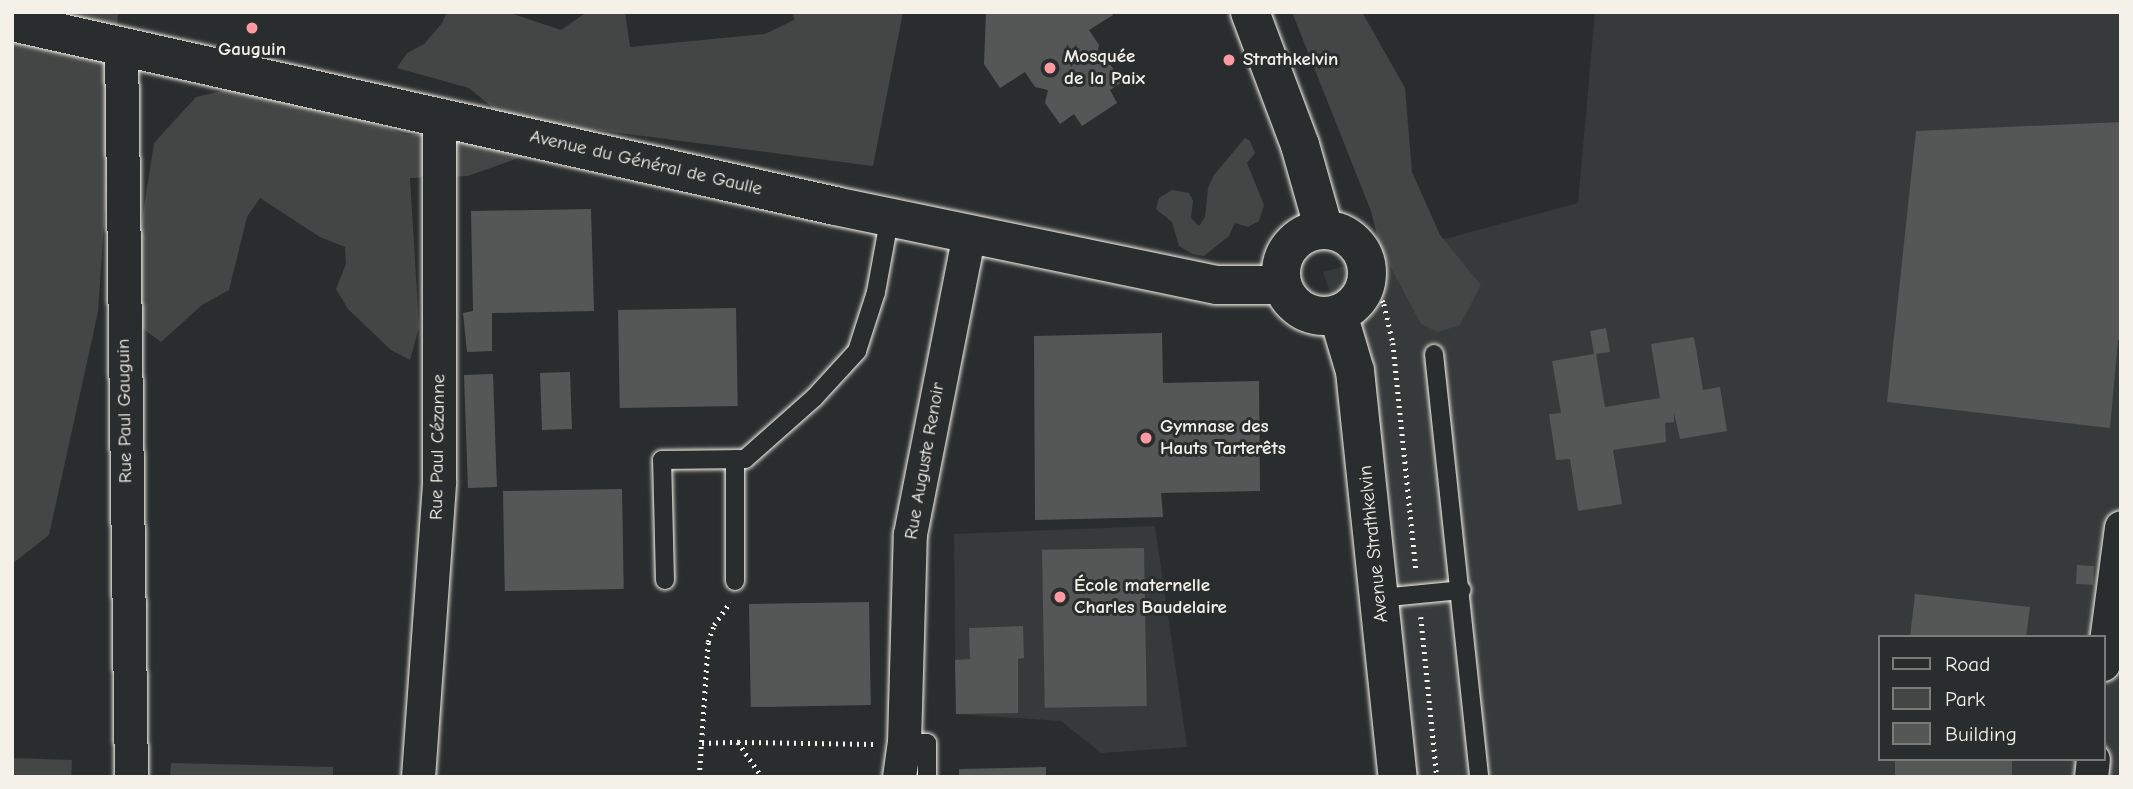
<!DOCTYPE html>
<meta charset="utf-8">
<style>
body{margin:0}
#map{position:relative;width:2133px;height:789px;overflow:hidden;background:#2a2d2e;font-family:"Comic Neue",sans-serif}
div>[style]{position:absolute}
.built>*{inset:0;background:#373a3a}
.green>*{inset:0;background:#444645;transform-origin:0 0}
.building>*{inset:0;background:#555756;transform-origin:0 0}
.path>*{height:4.5px;margin-top:-2.25px;transform-origin:0;background:repeating-linear-gradient(90deg,#f4f1e8 0 2px,transparent 0 7px)}
.roads{filter:drop-shadow(0 0 2px #f4f1e8) drop-shadow(0 0 2px #f4f1e8)}
.lane>*{height:18px;margin:-9px;padding:0 9px;transform-origin:9px;border-radius:9px;background:#2a2d2e}
.street>*{height:33px;margin:-16.5px;padding:0 16.5px;transform-origin:16.5px;border-radius:16.5px;background:#2a2d2e}
.secondary>*{height:38px;margin:-19px;padding:0 19px;transform-origin:19px;border-radius:19px;background:#2a2d2e}
.secondary>.ring{margin:-19px;padding:0;box-sizing:content-box;background:none;border:38px solid #2a2d2e;border-radius:50%}
.dots>*{width:19px;height:19px;translate:-50% -50%;box-sizing:border-box;border:4px solid #2a2d2e;border-radius:50%}
span{translate:-50% -50%;white-space:nowrap;text-align:center;line-height:1.15;-webkit-text-stroke:6px #2a2d2e;paint-order:stroke}
.poi-label{font-size:19px;color:#f4f1e8;font-weight:700}
.left{translate:0 -50%;text-align:left}
.street-label{font-size:19px;color:#f4f1e8}
.frame{position:absolute;inset:0;border:14px solid #f4f1e8;pointer-events:none}
.legend{position:absolute;left:1878px;top:635px;width:228px;height:126px;box-sizing:border-box;background:#2a2d2e;border:2px solid #7b7b78;margin:0;padding:9px 12px;list-style:none;font-size:21px;color:#f4f1e8}
.legend li{display:flex;align-items:center;gap:14px;height:35px}
.legend b{width:35px;border:2px solid #7b7b78}
</style>
<div id="map">
<div class="built">
<div style="clip-path:polygon(evenodd,1595px 12px,2121px 12px,2121px 777px,1398px 777px,1338px 314px,1323px 272px,1578px 203px,1595px 12px,1879px 637px,2103px 637px,2103px 759px,1879px 759px,1879px 637px)"></div>
<div style="clip-path:polygon(1155px 526px,1187px 747px,1101px 753px,1061px 721px,956px 714px,954px 534px)"></div>
</div>
<div class="green">
<div style="clip-path:polygon(12px 12px,118px 12px,98px 312px,49px 535px,12px 564px)"></div>
<div style="clip-path:polygon(447px 12px,507px 12px,561px 30px,587px 12px,625px 12px,630px 47px,765px 34px,794px 20px,793px 12px,903px 12px,873px 166px,597px 130px,468px 176px,410px 178px,419px 327px,410px 360px,391px 350px,348px 309px,336px 289px,346px 264px,345px 247px,320px 237px,260px 198px,247px 217px,229px 290px,202px 305px,161px 342px,138px 325px,138px 246px,154px 143px,196px 97px,230px 89px,335px 110px,406px 135px,453px 135px,498px 112px,469px 88px,397px 68px,407px 53px,424px 44px,442px 23px)"></div>
<div style="clip-path:polygon(1292px 12px,1362px 12px,1405px 88px,1412px 172px,1440px 235px,1481px 285px,1460px 325px,1438px 332px,1421px 324px,1380px 247px,1371px 211px)"></div>
<div style="clip-path:polygon(1245px 138px,1250px 141px,1255px 153px,1247px 163px,1264px 205px,1259px 221px,1248px 227px,1235px 223px,1229px 236px,1204px 256px,1192px 254px,1179px 246px,1172px 222px,1156px 209px,1159px 198px,1172px 190px,1189px 193px,1193px 201px,1191px 218px,1199px 226px,1205px 217px,1208px 188px,1214px 175px)"></div>
<div style="left:12px;top:758px;width:60px;height:19px;rotate:2deg"></div>
<div style="clip-path:polygon(171px 763px,333px 767px,333px 777px,170px 777px)"></div>
</div>
<div class="building">
<div style="clip-path:polygon(986px 12px,1112px 12px,1113px 15px,1089px 30px,1099px 45px,1096px 58px,1108px 61px,1122px 82px,1110px 90px,1117px 103px,1082px 126px,1074px 114px,1060px 124px,1045px 103px,1048px 90px,1035px 87px,1025px 72px,1000px 88px,984px 64px)"></div>
<div style="clip-path:polygon(2121px 122px,2121px 341px,2118px 340px,2110px 428px,1887px 402px,1916px 131px)"></div>
<div style="clip-path:polygon(591px 209px,594px 311px,492px 313px,492px 351px,467px 352px,463px 313px,473px 311px,471px 211px)"></div>
<div style="left:736px;top:308px;width:98px;height:118px;rotate:89deg"></div>
<div style="clip-path:polygon(1606px 328px,1610px 352px,1596px 354px,1605px 407px,1660px 398px,1651px 344px,1694px 337px,1703px 390px,1720px 387px,1727px 431px,1680px 439px,1674px 413px,1674px 422px,1665px 423px,1666px 442px,1613px 450px,1622px 504px,1578px 511px,1570px 459px,1556px 460px,1549px 414px,1561px 413px,1552px 361px,1594px 354px,1590px 331px)"></div>
<div style="clip-path:polygon(1162px 333px,1163px 383px,1259px 381px,1260px 491px,1161px 493px,1163px 517px,1035px 520px,1034px 336px)"></div>
<div style="left:570px;top:372px;width:57px;height:30px;rotate:88deg"></div>
<div style="left:493px;top:374px;width:113px;height:29px;rotate:88deg"></div>
<div style="left:622px;top:489px;width:100px;height:119px;rotate:89deg"></div>
<div style="left:1144px;top:548px;width:158px;height:102px;rotate:89deg"></div>
<div style="left:2077px;top:565px;width:17px;height:19px;rotate:3deg"></div>
<div style="clip-path:polygon(1915px 594px,2030px 607px,2026px 637px,1910px 637px)"></div>
<div style="left:869px;top:602px;width:103px;height:120px;rotate:89deg"></div>
<div style="clip-path:polygon(1023px 626px,1024px 658px,1018px 659px,1018px 713px,956px 714px,955px 660px,970px 659px,969px 628px)"></div>
<div style="left:1895px;top:759px;width:117px;height:18px"></div>
<div style="clip-path:polygon(1046px 767px,1046px 777px,959px 777px,959px 769px)"></div>
</div>
<div class="path">
<div style="left:1367px;top:269px;width:39px;rotate:64deg"></div>
<div style="left:1384px;top:304px;width:40px;rotate:77deg"></div>
<div style="left:1393px;top:343px;width:228px;rotate:84.2deg"></div>
<div style="left:1421px;top:617px;width:161px;rotate:84.3deg"></div>
<div style="left:738px;top:742px;width:136px;rotate:0.8deg"></div>
<div style="left:702px;top:743px;width:36px;rotate:-2deg"></div>
<div style="left:738px;top:742px;width:42px;rotate:55.6deg"></div>
<div style="left:699px;top:777px;width:135px;rotate:-86.2deg"></div>
<div style="left:708px;top:642px;width:18px;rotate:-71deg"></div>
<div style="left:714px;top:625px;width:28px;rotate:-55deg"></div>
</div>
<div class="roads">
<div class="lane">
<div style="left:1434px;top:354px;width:425px;rotate:83.9deg"></div>
<div style="left:735px;top:459px;width:122px;rotate:90deg"></div>
<div style="left:665px;top:580px;width:120px;rotate:-91.4deg"></div>
<div style="left:662px;top:460px;width:83px;rotate:-0.7deg"></div>
<div style="left:745px;top:459px;width:92px;rotate:-41.5deg"></div>
<div style="left:814px;top:398px;width:64px;rotate:-47.5deg"></div>
<div style="left:857px;top:351px;width:62px;rotate:-72.1deg"></div>
<div style="left:876px;top:292px;width:77px;rotate:-79.6deg"></div>
<div style="left:1380px;top:598px;width:82px;rotate:-5.6deg"></div>
<div style="left:904px;top:743px;width:23px"></div>
<div style="left:927px;top:743px;width:34px;rotate:90deg"></div>
</div>
<div class="street">
<div style="left:121px;top:45px;width:732px;rotate:89.22deg"></div>
<div style="left:2103px;top:664px;width:138px;rotate:-82.5deg"></div>
<div style="left:418px;top:777px;width:296px;rotate:-85.9deg"></div>
<div style="left:439px;top:482px;width:366px;rotate:-90deg"></div>
<div style="left:899px;top:777px;width:34px;rotate:-82deg"></div>
<div style="left:904px;top:743px;width:209px;rotate:-88.4deg"></div>
<div style="left:910px;top:534px;width:308px;rotate:-78.9deg"></div>
<div style="left:2091px;top:777px;width:18px;rotate:-84deg"></div>
</div>
<div class="secondary">
<div style="left:1250px;top:12px;width:142px;rotate:69.4deg"></div>
<div style="left:1300px;top:145px;width:88px;rotate:74.2deg"></div>
<div style="left:12px;top:22px;width:843px;rotate:12.6deg"></div>
<div style="left:835px;top:206px;width:390px;rotate:11.7deg"></div>
<div style="left:1217px;top:285px;width:65px"></div>
<div class="ring" style="left:1281px;top:230px;width:48px;height:48px"></div>
<div style="left:1338px;top:314px;width:59px;rotate:73.4deg"></div>
<div style="left:1355px;top:371px;width:408px;rotate:84deg"></div>
</div>
</div>
<div class="dots">
<div style="left:252px;top:28px;background:#ff9aa2"></div>
<div style="left:1229px;top:60px;background:#ff9aa2"></div>
<div style="left:1050px;top:68px;background:#ff9aa2"></div>
<div style="left:1146px;top:438px;background:#ff9aa2"></div>
<div style="left:1060px;top:597px;background:#ff9aa2"></div>
</div>
<div class="poi-label">
<span style="left:252px;top:50px">Gauguin</span>
<span class="left" style="left:1064px;top:68px">Mosquée<br>de la Paix</span>
<span class="left" style="left:1243px;top:60px">Strathkelvin</span>
<span class="left" style="left:1160px;top:438px">Gymnase des<br>Hauts Tarterêts</span>
<span class="left" style="left:1074px;top:597px">École maternelle<br>Charles Baudelaire</span>
</div>
<div class="street-label">
<span style="left:646px;top:163px;rotate:13deg">Avenue du Général de Gaulle</span>
<span style="left:125px;top:411px;rotate:-91deg">Rue Paul Gauguin</span>
<span style="left:438px;top:447px;rotate:-89deg">Rue Paul Cézanne</span>
<span style="left:925px;top:461px;rotate:-80deg">Rue Auguste Renoir</span>
<span style="left:1374px;top:544px;rotate:-96deg">Avenue Strathkelvin</span>
</div>
<div class="frame"></div>
<ul class="legend">
<li><b style="height:9px;background:#2a2d2e"></b>Road</li>
<li><b style="height:19px;background:#444645"></b>Park</li>
<li><b style="height:19px;background:#555756"></b>Building</li>
</ul>
</div>
